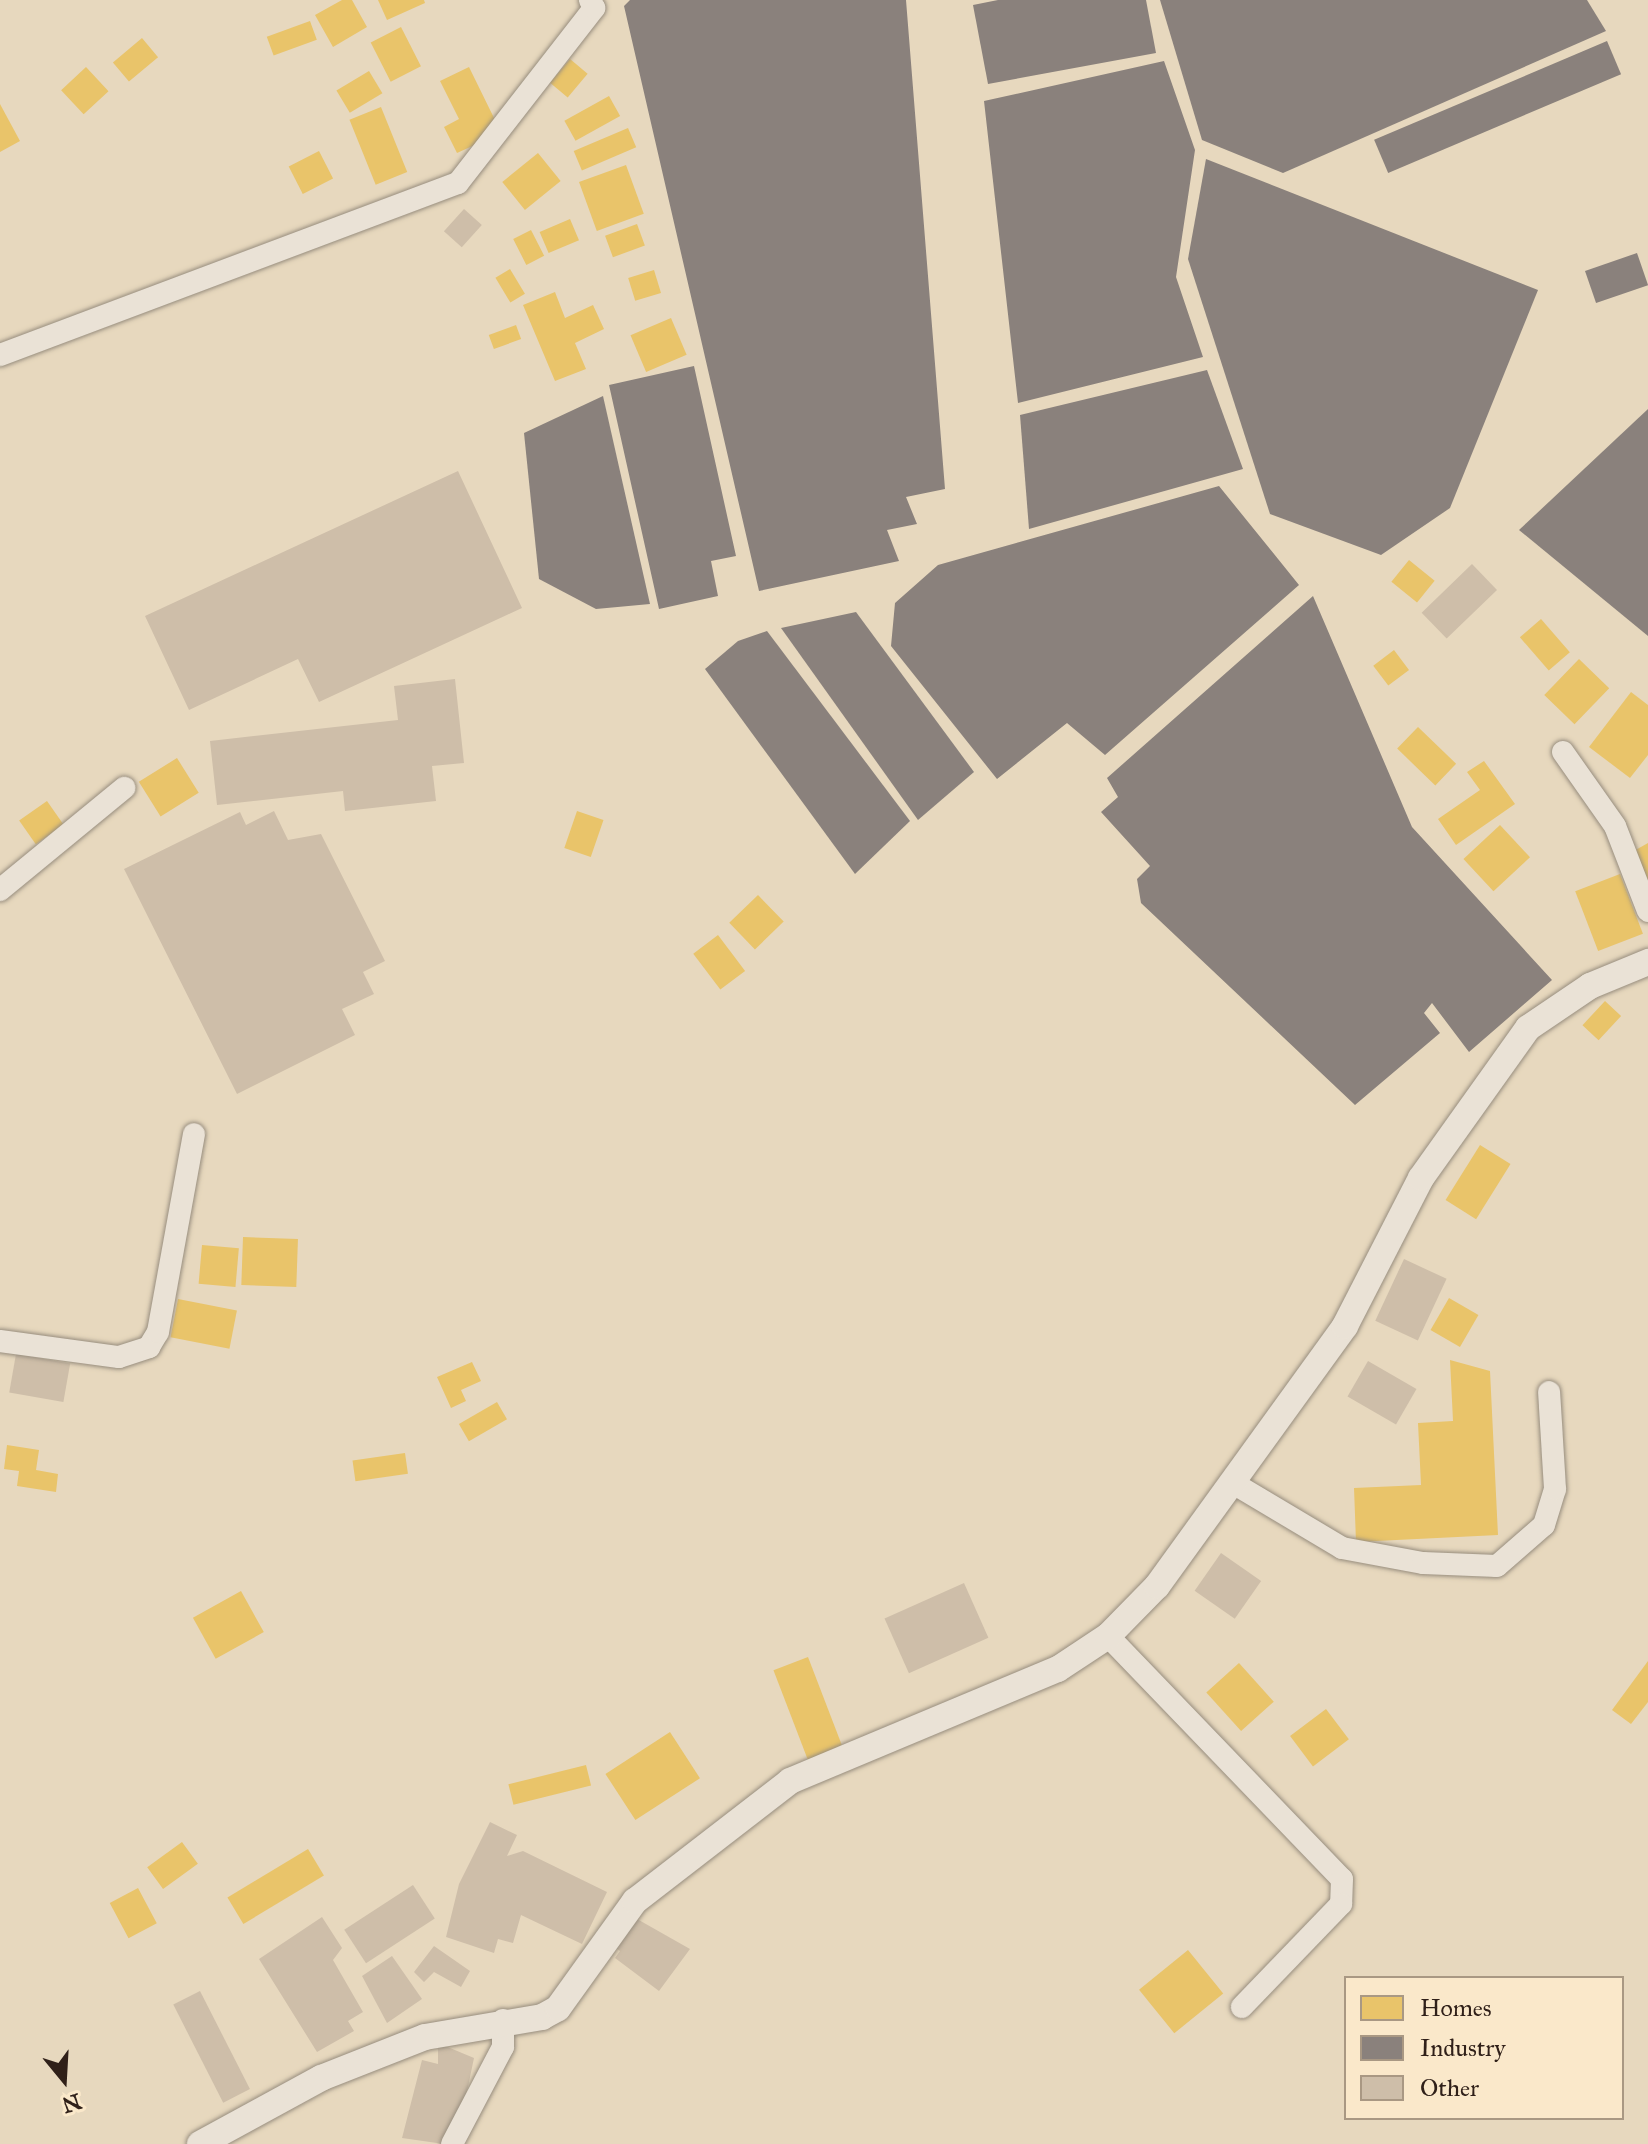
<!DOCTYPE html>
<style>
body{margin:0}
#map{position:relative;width:1648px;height:2144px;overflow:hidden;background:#e7d8be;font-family:"IM FELL Great Primer",serif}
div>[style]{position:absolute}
.homes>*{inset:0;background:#e9c46a;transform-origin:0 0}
.industry>*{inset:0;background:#8a817c;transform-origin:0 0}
.building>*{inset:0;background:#cebea9;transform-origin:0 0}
.roads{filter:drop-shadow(0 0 2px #978d7e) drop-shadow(0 0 2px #978d7e)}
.minor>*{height:22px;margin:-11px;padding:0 11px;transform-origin:11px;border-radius:11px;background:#eae2d6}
.tertiary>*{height:26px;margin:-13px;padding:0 13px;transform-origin:13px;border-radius:13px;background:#eae2d6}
span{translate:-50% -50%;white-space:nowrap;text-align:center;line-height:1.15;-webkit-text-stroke:8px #fae8ca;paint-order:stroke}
.legend{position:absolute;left:1344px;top:1976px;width:280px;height:144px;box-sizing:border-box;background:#fae8ca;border:2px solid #a99883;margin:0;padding:10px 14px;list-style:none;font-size:24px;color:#302019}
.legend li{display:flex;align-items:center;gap:16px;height:40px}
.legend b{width:40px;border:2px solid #a99883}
.north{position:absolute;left:24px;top:2040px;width:80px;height:80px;-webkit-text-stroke:6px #fae8ca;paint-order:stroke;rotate:162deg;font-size:22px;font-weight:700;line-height:32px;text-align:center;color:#302019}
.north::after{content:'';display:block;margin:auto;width:28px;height:36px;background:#302019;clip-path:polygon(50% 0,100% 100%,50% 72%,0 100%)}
</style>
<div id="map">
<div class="homes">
<div style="clip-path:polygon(342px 0,352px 0,367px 27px,333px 47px,315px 15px)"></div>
<div style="clip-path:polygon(378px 0,424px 0,425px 3px,387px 20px)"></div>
<div style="left:310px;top:21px;width:20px;height:46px;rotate:70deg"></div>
<div style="left:401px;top:27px;width:44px;height:34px;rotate:63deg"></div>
<div style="left:142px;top:38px;width:25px;height:38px;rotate:50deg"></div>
<div style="left:570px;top:59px;width:23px;height:31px;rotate:40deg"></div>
<div style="left:86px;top:67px;width:33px;height:34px;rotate:47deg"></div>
<div style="clip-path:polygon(469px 67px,495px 120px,479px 143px,457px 153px,444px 127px,459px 119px,440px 81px)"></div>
<div style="left:369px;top:71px;width:26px;height:38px;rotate:59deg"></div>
<div style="left:609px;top:96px;width:23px;height:51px;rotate:61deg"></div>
<div style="clip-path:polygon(0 104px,20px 141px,0 152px)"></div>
<div style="left:381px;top:107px;width:70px;height:34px;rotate:68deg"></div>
<div style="left:628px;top:128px;width:21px;height:59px;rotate:67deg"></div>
<div style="left:319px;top:151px;width:31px;height:34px;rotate:63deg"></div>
<div style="left:538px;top:153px;width:36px;height:46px;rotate:51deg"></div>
<div style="left:626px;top:165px;width:52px;height:50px;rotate:70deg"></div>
<div style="left:570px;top:219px;width:23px;height:33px;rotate:67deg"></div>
<div style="left:637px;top:224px;width:23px;height:34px;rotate:70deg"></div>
<div style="left:531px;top:230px;width:29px;height:20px;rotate:63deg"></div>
<div style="left:510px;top:269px;width:29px;height:17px;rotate:59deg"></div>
<div style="left:654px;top:270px;width:24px;height:27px;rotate:73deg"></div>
<div style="clip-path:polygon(555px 292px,565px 318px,593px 305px,604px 329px,575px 343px,586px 369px,555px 381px,523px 305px)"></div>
<div style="left:671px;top:318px;width:40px;height:44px;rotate:67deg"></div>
<div style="left:516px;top:325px;width:15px;height:29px;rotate:70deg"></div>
<div style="left:1409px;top:560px;width:33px;height:28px;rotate:39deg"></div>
<div style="left:1541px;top:619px;width:44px;height:28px;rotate:49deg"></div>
<div style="left:1394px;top:650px;width:25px;height:26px;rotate:53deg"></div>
<div style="left:1579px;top:659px;width:42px;height:50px;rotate:44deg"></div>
<div style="clip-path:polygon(1631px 692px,1648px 705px,1648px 755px,1630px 778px,1589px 747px)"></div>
<div style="left:1418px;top:727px;width:53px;height:30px;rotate:44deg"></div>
<div style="left:177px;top:758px;width:41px;height:45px;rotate:58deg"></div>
<div style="clip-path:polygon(1484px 761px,1515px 804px,1456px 845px,1438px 819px,1480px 790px,1467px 772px)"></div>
<div style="left:47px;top:801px;width:29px;height:34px;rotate:55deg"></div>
<div style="left:577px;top:811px;width:28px;height:39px;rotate:19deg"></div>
<div style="left:1500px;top:825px;width:44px;height:50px;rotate:47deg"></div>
<div style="clip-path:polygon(1648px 843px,1648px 881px,1632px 852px)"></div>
<div style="left:1620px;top:874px;width:64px;height:48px;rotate:69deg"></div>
<div style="left:758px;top:895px;width:37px;height:40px;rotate:46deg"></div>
<div style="left:718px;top:935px;width:45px;height:31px;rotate:53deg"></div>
<div style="left:1605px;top:1001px;width:22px;height:33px;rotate:43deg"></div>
<div style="left:1480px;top:1145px;width:36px;height:65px;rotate:32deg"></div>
<div style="left:243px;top:1237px;width:55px;height:48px;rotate:2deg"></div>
<div style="left:202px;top:1245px;width:37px;height:39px;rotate:5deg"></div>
<div style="left:1449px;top:1298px;width:34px;height:37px;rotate:30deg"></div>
<div style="left:178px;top:1299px;width:60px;height:39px;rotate:11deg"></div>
<div style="clip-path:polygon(1450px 1360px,1490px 1371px,1498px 1535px,1356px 1542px,1354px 1488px,1421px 1485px,1418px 1423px,1453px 1421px)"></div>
<div style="clip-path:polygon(472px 1362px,481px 1381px,461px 1390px,466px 1401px,451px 1408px,437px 1377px)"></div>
<div style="left:497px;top:1402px;width:20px;height:44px;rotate:60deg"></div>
<div style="clip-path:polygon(7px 1445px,39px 1450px,36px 1470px,58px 1474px,56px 1492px,17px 1486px,19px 1471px,4px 1469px)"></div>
<div style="left:405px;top:1453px;width:21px;height:53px;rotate:82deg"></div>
<div style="left:241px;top:1591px;width:47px;height:55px;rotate:61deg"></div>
<div style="left:808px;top:1657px;width:97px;height:37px;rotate:69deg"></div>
<div style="clip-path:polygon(1648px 1661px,1648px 1702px,1631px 1724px,1612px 1710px)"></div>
<div style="left:1239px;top:1663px;width:52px;height:44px;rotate:48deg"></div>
<div style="left:1326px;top:1709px;width:38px;height:45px;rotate:53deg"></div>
<div style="left:670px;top:1732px;width:55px;height:77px;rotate:57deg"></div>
<div style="left:586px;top:1765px;width:21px;height:80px;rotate:76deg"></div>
<div style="left:182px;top:1842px;width:27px;height:43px;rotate:54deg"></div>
<div style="left:308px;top:1849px;width:31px;height:94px;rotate:59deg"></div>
<div style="left:138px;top:1888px;width:40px;height:32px;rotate:62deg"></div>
<div style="left:1188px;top:1950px;width:56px;height:63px;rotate:51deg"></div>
</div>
<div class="industry">
<div style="clip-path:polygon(630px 0,906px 0,945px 489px,906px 497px,917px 524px,887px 530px,899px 561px,759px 591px,624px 6px)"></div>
<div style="clip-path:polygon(998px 0,1146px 0,1156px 53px,988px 84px,973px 5px)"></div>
<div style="clip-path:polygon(1160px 0,1587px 0,1606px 31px,1283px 173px,1202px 140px)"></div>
<div style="left:1607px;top:41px;width:36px;height:253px;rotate:67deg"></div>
<div style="clip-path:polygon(1164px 61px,1195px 150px,1176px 277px,1203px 357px,1018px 403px,984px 101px)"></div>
<div style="clip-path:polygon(1206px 159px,1538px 290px,1450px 508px,1381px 555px,1270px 514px,1188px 259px)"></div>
<div style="left:1637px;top:253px;width:34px;height:55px;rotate:71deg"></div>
<div style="clip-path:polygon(694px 366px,736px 556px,711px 561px,718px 596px,659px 609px,609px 385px)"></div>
<div style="clip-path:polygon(1207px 370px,1243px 469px,1029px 529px,1020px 415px)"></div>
<div style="clip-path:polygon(603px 396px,650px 604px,596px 609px,539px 579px,524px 433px)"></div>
<div style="clip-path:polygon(1648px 409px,1648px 636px,1519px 530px)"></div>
<div style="clip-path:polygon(1219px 486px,1299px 585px,1105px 755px,1067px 723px,997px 779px,891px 646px,895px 603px,938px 565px)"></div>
<div style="clip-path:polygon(1313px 596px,1412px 827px,1552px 980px,1469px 1052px,1432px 1003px,1424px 1013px,1440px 1033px,1355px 1105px,1141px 903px,1137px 879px,1150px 866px,1101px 812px,1118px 797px,1107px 778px)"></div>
<div style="clip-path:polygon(856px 612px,974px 772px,918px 820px,781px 628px)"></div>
<div style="clip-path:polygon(767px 631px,910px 821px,855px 874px,705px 669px,738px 641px)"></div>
</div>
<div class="building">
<div style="left:464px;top:209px;width:24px;height:30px;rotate:42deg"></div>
<div style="clip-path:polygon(458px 471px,522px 608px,319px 702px,298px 659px,189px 710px,145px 616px)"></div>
<div style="left:1472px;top:564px;width:36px;height:70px;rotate:46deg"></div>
<div style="clip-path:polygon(455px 679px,464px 763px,432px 766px,436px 801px,345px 811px,343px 791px,217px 805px,210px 741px,398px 720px,394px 686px)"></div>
<div style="clip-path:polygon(274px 811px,288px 840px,321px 834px,385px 961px,363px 972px,374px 994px,342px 1009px,355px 1035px,237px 1094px,124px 869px,240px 812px,246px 825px)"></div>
<div style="left:1404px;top:1259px;width:47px;height:68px;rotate:25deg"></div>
<div style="left:16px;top:1354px;width:55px;height:39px;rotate:10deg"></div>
<div style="left:1368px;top:1361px;width:56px;height:41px;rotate:30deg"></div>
<div style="left:1221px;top:1553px;width:49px;height:46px;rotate:35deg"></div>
<div style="left:964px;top:1583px;width:60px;height:87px;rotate:66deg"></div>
<div style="clip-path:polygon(490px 1822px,517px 1835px,507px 1856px,523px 1851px,607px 1892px,582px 1944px,521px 1915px,513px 1943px,498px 1939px,494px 1953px,446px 1937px,459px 1884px)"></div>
<div style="left:413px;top:1885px;width:40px;height:82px;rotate:57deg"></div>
<div style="clip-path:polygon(630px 1915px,690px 1949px,659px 1991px,615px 1958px,620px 1951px,609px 1943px)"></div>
<div style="clip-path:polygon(322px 1917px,342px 1948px,333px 1960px,363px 2012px,348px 2021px,354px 2031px,317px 2052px,259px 1959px)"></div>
<div style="clip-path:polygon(434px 1946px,470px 1971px,461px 1987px,434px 1972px,424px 1982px,414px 1972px)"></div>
<div style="clip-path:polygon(392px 1956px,422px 1999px,387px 2023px,362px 1976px)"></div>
<div style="left:200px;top:1991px;width:110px;height:30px;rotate:63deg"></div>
<div style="clip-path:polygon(438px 2043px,474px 2058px,465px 2101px,444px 2144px,402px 2138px,422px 2060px,438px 2064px)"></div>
</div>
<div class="roads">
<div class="minor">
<div style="left:0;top:355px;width:489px;rotate:-20.6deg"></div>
<div style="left:458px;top:183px;width:222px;rotate:-52.1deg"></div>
<div style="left:594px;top:8px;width:9px;rotate:-117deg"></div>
<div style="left:1563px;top:752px;width:90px;rotate:54.9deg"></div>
<div style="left:1615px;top:826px;width:91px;rotate:68.8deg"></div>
<div style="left:0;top:890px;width:161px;rotate:-39.4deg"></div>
<div style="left:0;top:1341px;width:120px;rotate:7.7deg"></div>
<div style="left:119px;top:1357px;width:32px;rotate:-18deg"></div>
<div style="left:149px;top:1347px;width:17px;rotate:-59deg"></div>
<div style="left:158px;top:1332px;width:201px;rotate:-79.7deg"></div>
<div style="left:1233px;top:1483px;width:127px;rotate:30.8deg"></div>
<div style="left:1342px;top:1548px;width:82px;rotate:10.5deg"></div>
<div style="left:1423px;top:1563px;width:74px;rotate:2.3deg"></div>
<div style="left:1497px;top:1566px;width:62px;rotate:-41.1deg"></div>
<div style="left:1544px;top:1525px;width:38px;rotate:-73deg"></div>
<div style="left:1555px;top:1489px;width:97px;rotate:-93.5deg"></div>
<div style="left:1108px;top:1636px;width:337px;rotate:46.1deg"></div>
<div style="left:1342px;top:1879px;width:25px;rotate:92deg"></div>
<div style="left:1341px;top:1904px;width:143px;rotate:133.9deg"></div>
<div style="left:452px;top:2144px;width:110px;rotate:-62.3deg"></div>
<div style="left:503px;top:2047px;width:27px;rotate:-90deg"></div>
</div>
<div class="tertiary">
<div style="left:200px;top:2144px;width:138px;rotate:-28.6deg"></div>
<div style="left:321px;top:2078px;width:112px;rotate:-21.5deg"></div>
<div style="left:425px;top:2037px;width:119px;rotate:-9.7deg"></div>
<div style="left:542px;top:2017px;width:18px;rotate:-29deg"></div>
<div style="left:558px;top:2008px;width:132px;rotate:-54.3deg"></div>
<div style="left:635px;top:1901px;width:196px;rotate:-37.7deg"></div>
<div style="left:790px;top:1781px;width:290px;rotate:-22.7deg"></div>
<div style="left:1058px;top:1669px;width:60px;rotate:-33.4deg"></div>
<div style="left:1108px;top:1636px;width:70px;rotate:-45.6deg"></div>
<div style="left:1157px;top:1586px;width:321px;rotate:-54.1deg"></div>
<div style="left:1345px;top:1326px;width:166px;rotate:-62.8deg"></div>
<div style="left:1421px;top:1178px;width:184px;rotate:-54.5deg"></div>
<div style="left:1528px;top:1028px;width:75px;rotate:-34.1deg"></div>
<div style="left:1590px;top:986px;width:63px;rotate:-22.5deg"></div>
</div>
</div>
<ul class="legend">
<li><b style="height:22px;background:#e9c46a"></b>Homes</li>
<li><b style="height:22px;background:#8a817c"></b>Industry</li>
<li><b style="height:22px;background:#cebea9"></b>Other</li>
</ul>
<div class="north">N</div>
</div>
